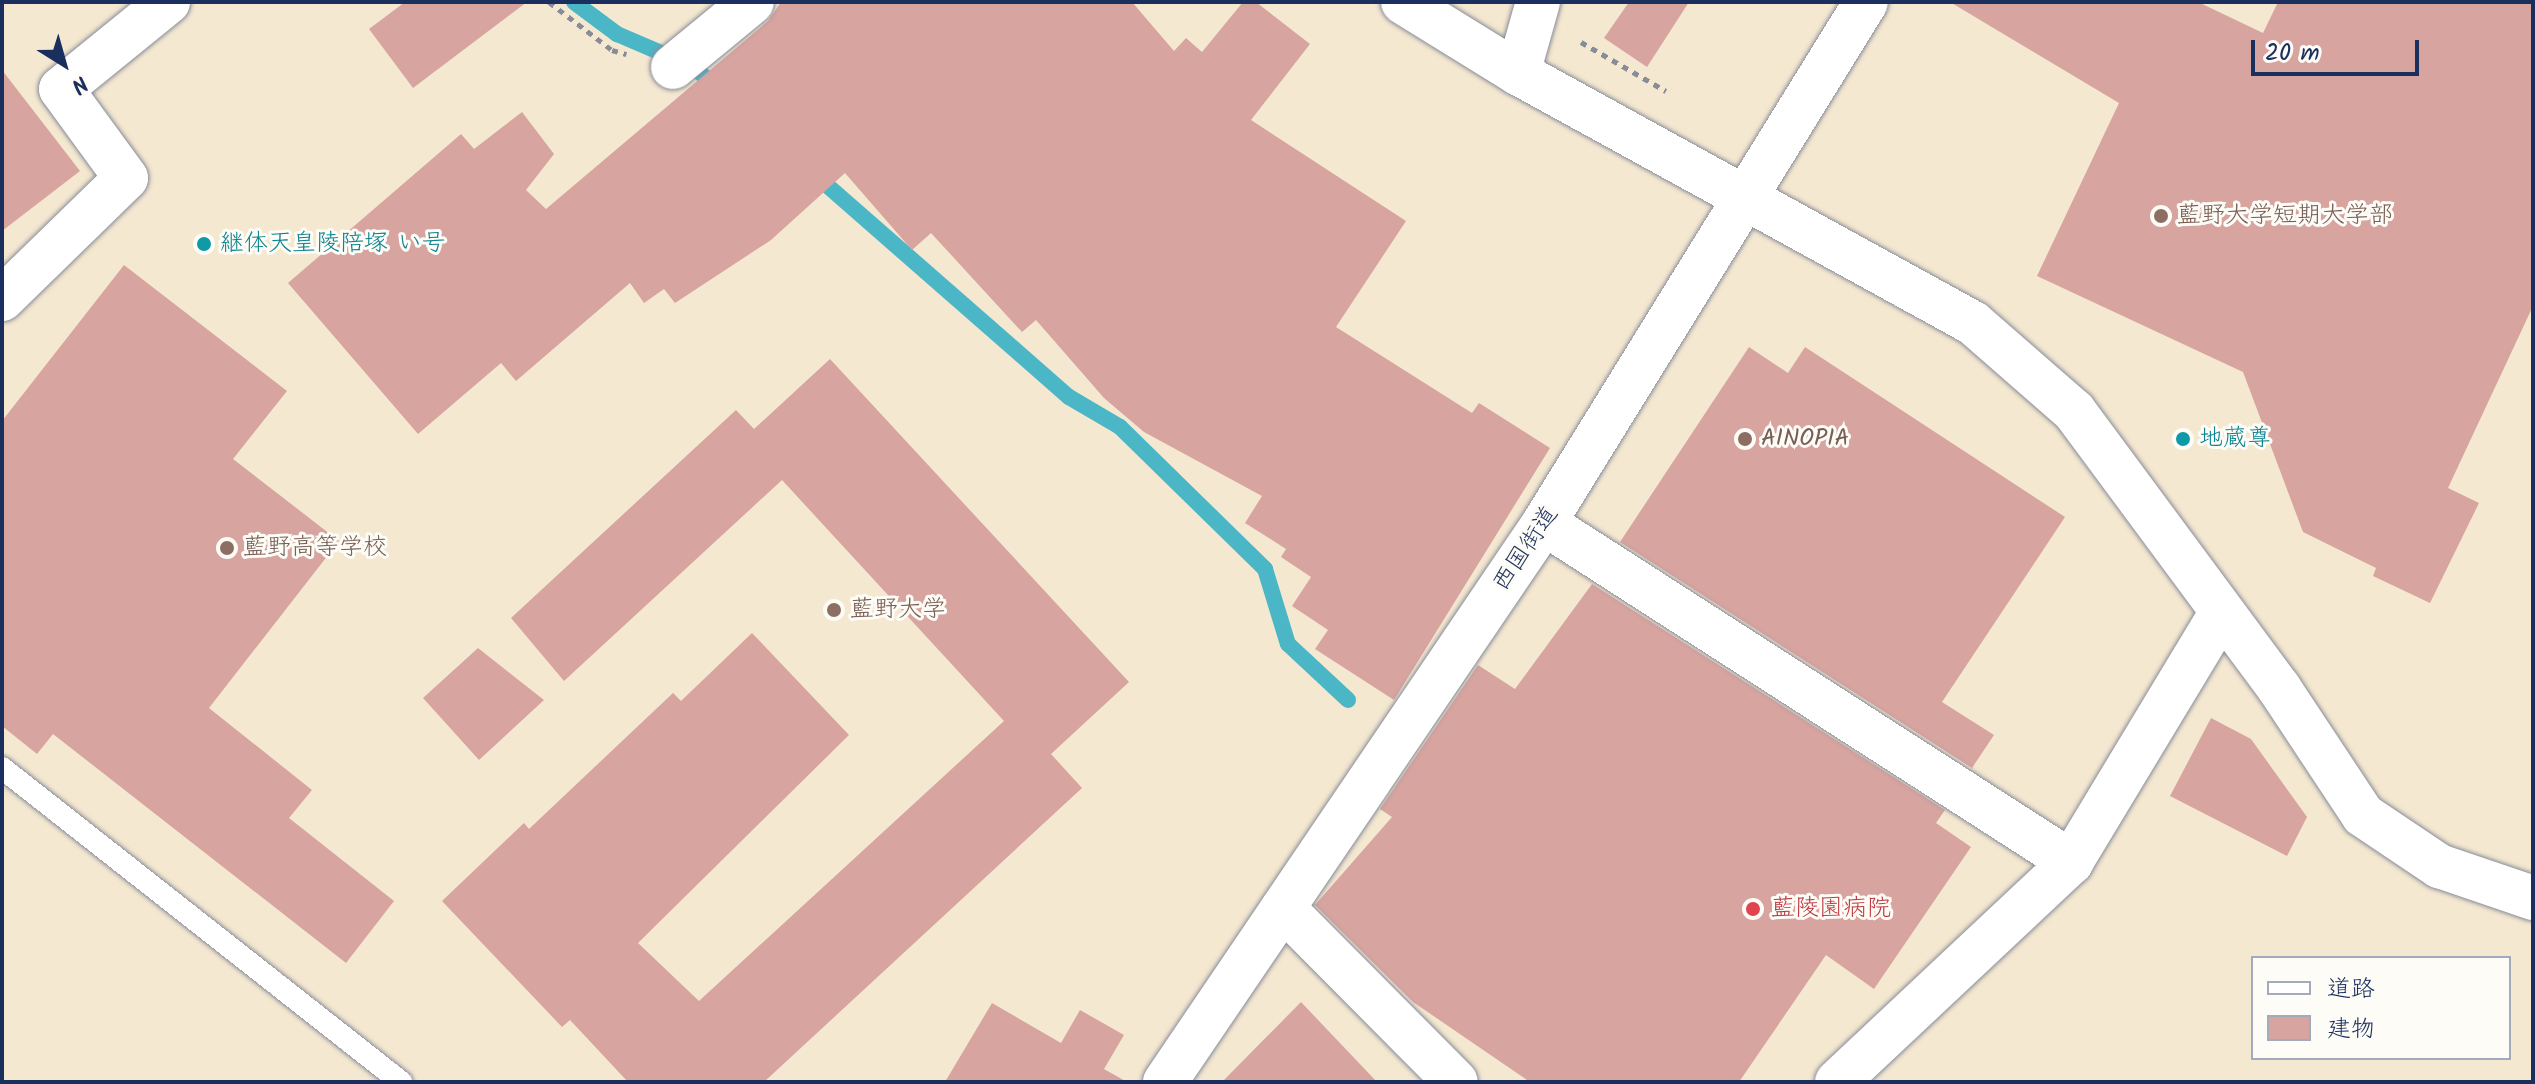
<!DOCTYPE html>
<meta charset="utf-8">
<style>
body{margin:0}
#map{position:relative;width:2535px;height:1084px;overflow:hidden;background:#f5e8d1;font-family:Kalam,"Klee One",sans-serif}
div>[style]{position:absolute}
.stream>*{height:16px;margin:-8px;padding:0 8px;transform-origin:8px;border-radius:8px;background:#4ab6c6}
.building>*{inset:0;background:#d7a4a0}
.path>*{height:5px;margin-top:-2.5px;transform-origin:0;background:repeating-linear-gradient(90deg,#888c98 0 6px,transparent 0 12px)}
.roads{filter:drop-shadow(0 0 2px #888c98) drop-shadow(0 0 2px #888c98)}
.service>*{height:22px;margin:-11px;padding:0 11px;transform-origin:11px;border-radius:11px;background:#fff}
.minor>*{height:44px;margin:-22px;padding:0 22px;transform-origin:22px;border-radius:22px;background:#fff}
.tertiary>*{height:44px;margin:-22px;padding:0 22px;transform-origin:22px;border-radius:22px;background:#fff}
.dots>*{width:22px;height:22px;translate:-50% -50%;box-sizing:border-box;border:4px solid #fdfcf7;border-radius:50%}
span{translate:-50% -50%;white-space:nowrap;text-align:center;line-height:1.15;-webkit-text-stroke:6px #fdfcf7;paint-order:stroke}
.education-label{font-size:24px;color:#785e54}
.left{translate:0 -50%;text-align:left}
.culture-label{font-size:24px;color:#0d838f}
.street-label{font-size:24px;color:#1b2f5e}
.health-label{font-size:24px;color:#be3a42}
.frame{position:absolute;inset:0;border:4px solid #1b2f5e;pointer-events:none}
.legend{position:absolute;left:2251px;top:956px;width:260px;height:104px;box-sizing:border-box;background:#fdfcf7;border:2px solid #a3aaba;margin:0;padding:10px 14px;list-style:none;font-size:24px;color:#1b2f5e}
.legend li{display:flex;align-items:center;gap:16px;height:40px}
.legend b{width:40px;border:2px solid #a3aaba}
.north{position:absolute;left:24px;top:24px;width:80px;height:80px;-webkit-text-stroke:6px #fdfcf7;paint-order:stroke;rotate:143deg;font-size:22px;font-weight:700;line-height:32px;text-align:center;color:#1b2f5e}
.north::after{content:'';display:block;margin:auto;width:28px;height:36px;background:#1b2f5e;clip-path:polygon(50% 0,100% 100%,50% 72%,0 100%)}
.scale{position:absolute;left:2251px;top:40px;width:168px;height:36px;box-sizing:border-box;border:4px solid #1b2f5e;border-top:0;padding-left:10px;font-size:24px;line-height:28px;white-space:nowrap;color:#1b2f5e;-webkit-text-stroke:6px #fdfcf7;paint-order:stroke}
</style>
<div id="map">
<div class="stream">
<div style="left:574px;top:2px;width:54px;rotate:36.7deg"></div>
<div style="left:617px;top:34px;width:84px;rotate:23.2deg"></div>
<div style="left:694px;top:67px;width:33px;rotate:43deg"></div>
<div style="left:813px;top:173px;width:340px;rotate:41.2deg"></div>
<div style="left:1069px;top:397px;width:59px;rotate:30.5deg"></div>
<div style="left:1120px;top:427px;width:203px;rotate:44.4deg"></div>
<div style="left:1265px;top:569px;width:78px;rotate:73deg"></div>
<div style="left:1288px;top:644px;width:82px;rotate:43deg"></div>
</div>
<div class="building">
<div style="clip-path:polygon(405px 2px,527px 2px,413px 88px,369px 29px)"></div>
<div style="clip-path:polygon(781px 2px,1132px 2px,1174px 51px,1186px 38px,1202px 52px,1243px 2px,1256px 2px,1310px 44px,1251px 120px,1406px 221px,1336px 327px,1472px 413px,1479px 403px,1550px 448px,1394px 700px,1315px 649px,1328px 630px,1292px 606px,1311px 577px,1281px 557px,1286px 549px,1245px 523px,1262px 496px,1144px 432px,1104px 398px,1036px 320px,1022px 332px,931px 233px,912px 250px,845px 173px,771px 240px,675px 303px,664px 289px,644px 303px,630px 283px,516px 381px,501px 363px,418px 434px,288px 283px,461px 134px,474px 149px,522px 112px,554px 154px,526px 190px,546px 209px,768px 21px)"></div>
<div style="clip-path:polygon(1629px 2px,1689px 2px,1647px 67px,1604px 38px)"></div>
<div style="clip-path:polygon(1950px 2px,2198px 2px,2263px 33px,2278px 2px,2533px 2px,2533px 306px,2448px 488px,2479px 503px,2430px 603px,2373px 576px,2376px 568px,2303px 532px,2243px 372px,2037px 276px,2119px 103px)"></div>
<div style="clip-path:polygon(2px 70px,80px 171px,2px 231px)"></div>
<div style="clip-path:polygon(124px 265px,287px 391px,233px 459px,339px 541px,209px 708px,312px 790px,289px 818px,394px 901px,346px 963px,53px 734px,37px 754px,2px 726px,2px 421px)"></div>
<div style="clip-path:polygon(1749px 347px,1788px 373px,1805px 347px,2065px 517px,1942px 702px,1994px 735px,1972px 768px,1620px 542px)"></div>
<div style="clip-path:polygon(830px 359px,1129px 682px,1051px 754px,1082px 788px,764px 1082px,628px 1082px,570px 1020px,562px 1027px,442px 901px,524px 823px,529px 829px,673px 693px,681px 701px,752px 633px,849px 735px,638px 943px,699px 1001px,1004px 721px,782px 480px,564px 681px,511px 618px,736px 410px,754px 429px)"></div>
<div style="clip-path:polygon(1592px 584px,1945px 810px,1936px 823px,1971px 847px,1874px 989px,1826px 955px,1739px 1082px,1530px 1082px,1413px 1002px,1315px 905px,1392px 817px,1380px 809px,1478px 665px,1515px 689px)"></div>
<div style="clip-path:polygon(478px 648px,544px 700px,479px 760px,423px 698px)"></div>
<div style="clip-path:polygon(2211px 718px,2251px 739px,2307px 817px,2287px 856px,2170px 796px)"></div>
<div style="clip-path:polygon(1301px 1002px,1377px 1082px,1222px 1082px)"></div>
<div style="clip-path:polygon(992px 1003px,1061px 1043px,1080px 1010px,1124px 1035px,1104px 1069px,1127px 1082px,945px 1082px)"></div>
</div>
<div class="path">
<div style="left:549px;top:2px;width:79px;rotate:37.3deg"></div>
<div style="left:612px;top:50px;width:15px;rotate:16deg"></div>
<div style="left:1581px;top:42px;width:98px;rotate:30deg"></div>
</div>
<div class="roads">
<div class="service">
<div style="left:2px;top:768px;width:508px;rotate:38.2deg"></div>
</div>
<div class="minor">
<div style="left:673px;top:67px;width:102px;rotate:-39.4deg"></div>
<div style="left:1518px;top:73px;width:74px;rotate:-74.3deg"></div>
<div style="left:2px;top:299px;width:173px;rotate:-44.3deg"></div>
<div style="left:126px;top:178px;width:110px;rotate:-126.1deg"></div>
<div style="left:61px;top:89px;width:138px;rotate:-39.1deg"></div>
<div style="left:1544px;top:523px;width:627px;rotate:32.75deg"></div>
<div style="left:1283px;top:908px;width:245px;rotate:45.2deg"></div>
<div style="left:1165px;top:1082px;width:675px;rotate:-55.86deg"></div>
<div style="left:1544px;top:523px;width:612px;rotate:-58.28deg"></div>
<div style="left:1837px;top:1082px;width:321px;rotate:-43.2deg"></div>
<div style="left:2071px;top:862px;width:292px;rotate:-58.9deg"></div>
</div>
<div class="tertiary">
<div style="left:1403px;top:2px;width:135px;rotate:31.7deg"></div>
<div style="left:1518px;top:73px;width:519px;rotate:28.79deg"></div>
<div style="left:1973px;top:323px;width:134px;rotate:41.1deg"></div>
<div style="left:2074px;top:411px;width:345px;rotate:53.5deg"></div>
<div style="left:2279px;top:688px;width:152px;rotate:56.5deg"></div>
<div style="left:2363px;top:815px;width:92px;rotate:33.9deg"></div>
<div style="left:2439px;top:866px;width:99px;rotate:18.8deg"></div>
</div>
</div>
<div class="dots">
<div style="left:2161px;top:216px;background:#8d6e63"></div>
<div style="left:204px;top:244px;background:#0f9aa8"></div>
<div style="left:1745px;top:439px;background:#8d6e63"></div>
<div style="left:2183px;top:439px;background:#0f9aa8"></div>
<div style="left:227px;top:548px;background:#8d6e63"></div>
<div style="left:834px;top:610px;background:#8d6e63"></div>
<div style="left:1753px;top:909px;background:#e0444e"></div>
</div>
<div class="education-label">
<span class="left" style="left:2177px;top:216px">藍野大学短期大学部</span>
<span class="left" style="left:1761px;top:439px">AINOPIA</span>
<span class="left" style="left:243px;top:548px">藍野高等学校</span>
<span class="left" style="left:850px;top:610px">藍野大学</span>
</div>
<div class="culture-label">
<span class="left" style="left:220px;top:244px">継体天皇陵陪塚 い号</span>
<span class="left" style="left:2199px;top:439px">地蔵尊</span>
</div>
<div class="street-label">
<span style="left:1526px;top:549px;rotate:-56deg">西国街道</span>
</div>
<div class="health-label">
<span class="left" style="left:1771px;top:909px">藍陵園病院</span>
</div>
<div class="frame"></div>
<ul class="legend">
<li><b style="height:10px;background:#fff"></b>道路</li>
<li><b style="height:22px;background:#d7a4a0"></b>建物</li>
</ul>
<div class="north">N</div>
<div class="scale">20 m</div>
</div>
